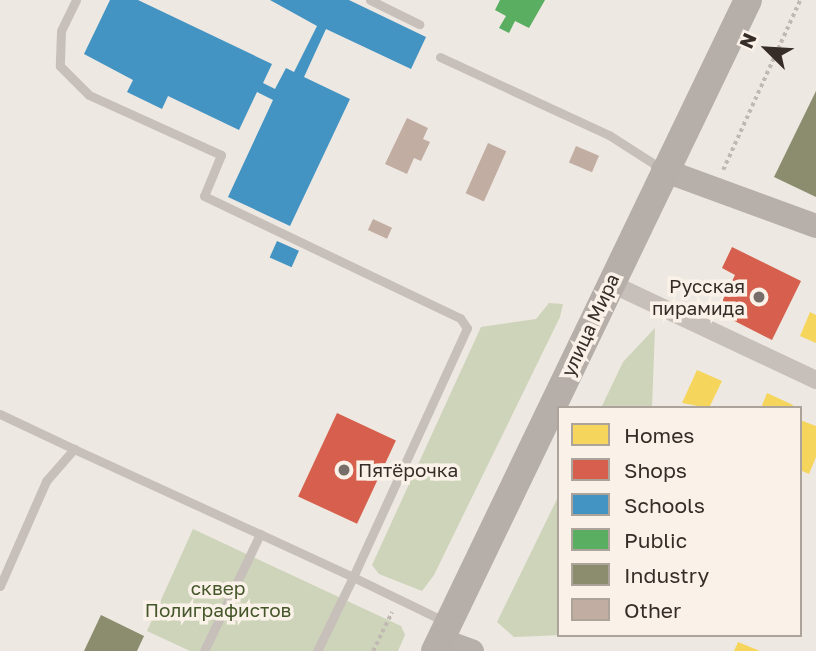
<!DOCTYPE html>
<meta charset="utf-8">
<style>
body{margin:0}
#map{position:relative;width:816px;height:651px;overflow:hidden;background:#ede8e1;font-family:"Golos Text",sans-serif}
div>[style]{position:absolute}
.green>*{inset:0;background:#ced4ba}
.homes>*{inset:0;background:#f6d55c}
.shops>*{inset:0;background:#d6604d;transform-origin:0 0}
.schools>*{inset:0;background:#4393c3;transform-origin:0 0}
.public>*{inset:0;background:#5aae61}
.industry>*{inset:0;background:#8c8c6e}
.building>*{inset:0;background:#c2ada2;transform-origin:0 0}
.path>*{height:3.5px;margin-top:-1.75px;transform-origin:0;background:repeating-linear-gradient(90deg,#c0b9b2 0 3.5px,transparent 0 7px)}
.lane>*{height:9px;margin:-4.5px;padding:0 4.5px;transform-origin:4.5px;border-radius:4.5px;background:#c7c0ba}
.street>*{height:18px;margin:-9px;padding:0 9px;transform-origin:9px;border-radius:9px;background:#c7c0ba}
.secondary>*{height:24px;margin:-12px;padding:0 12px;transform-origin:12px;border-radius:12px;background:#b7b0aa}
.primary>*{height:28px;margin:-14px;padding:0 14px;transform-origin:14px;border-radius:14px;background:#b5aea9}
.dots>*{width:19px;height:19px;translate:-50% -50%;box-sizing:border-box;border:4px solid #faf2e8;border-radius:50%}
span{translate:-50% -50%;white-space:nowrap;text-align:center;line-height:1.15;-webkit-text-stroke:7px #faf2e8;paint-order:stroke}
.poi-label{font-size:19px;color:#372d28}
.right{translate:-100% -50%;text-align:right}
.left{translate:0 -50%;text-align:left}
.street-label{font-size:19px;color:#372d28}
.park-label{font-size:19px;color:#45572a}
.legend{position:absolute;left:557px;top:406px;width:245px;height:231px;box-sizing:border-box;background:#faf2e8;border:2px solid #aca39b;margin:0;padding:9px 12px;list-style:none;font-size:21px;color:#372d28}
.legend li{display:flex;align-items:center;gap:14px;height:35px}
.legend b{width:35px;border:2px solid #aca39b}
.north{position:absolute;left:732px;top:14px;width:70px;height:70px;-webkit-text-stroke:5px #faf2e8;paint-order:stroke;rotate:294deg;font-size:19px;font-weight:700;line-height:28px;text-align:center;color:#372d28}
.north::after{content:'';display:block;margin:auto;width:24px;height:32px;background:#372d28;clip-path:polygon(50% 0,100% 100%,50% 72%,0 100%)}
</style>
<div id="map">
<div class="green">
<div style="clip-path:polygon(549px 303px,563px 304px,560px 317px,434px 575px,422px 591px,379px 574px,372px 565px,481px 327px,536px 319px)"></div>
<div style="clip-path:polygon(655px 328px,652px 408px,601px 408px,623px 362px)"></div>
<div style="clip-path:polygon(559px 495px,559px 635px,563px 635px,514px 637px,497px 622px)"></div>
<div style="clip-path:polygon(193px 529px,401px 626px,405px 635px,398px 651px,190px 651px,147px 631px)"></div>
</div>
<div class="homes">
<div style="clip-path:polygon(810px 312px,816px 315px,816px 343px,800px 336px)"></div>
<div style="clip-path:polygon(697px 370px,722px 381px,709px 408px,682px 403px)"></div>
<div style="clip-path:polygon(767px 393px,793px 405px,792px 408px,761px 408px)"></div>
<div style="clip-path:polygon(800px 420px,816px 426px,816px 457px,809px 474px,800px 470px)"></div>
<div style="clip-path:polygon(738px 642px,760px 651px,734px 651px)"></div>
</div>
<div class="shops">
<div style="clip-path:polygon(732px 247px,801px 281px,772px 340px,717px 312px,735px 275px,722px 268px)"></div>
<div style="left:337px;top:413px;width:65px;height:92px;rotate:25deg"></div>
</div>
<div class="schools">
<div style="clip-path:polygon(110px 0,138px 0,272px 64px,263px 83px,275px 89px,286px 68px,294px 72px,317px 26px,270px 0,349px 0,426px 37px,411px 69px,326px 29px,304px 77px,350px 99px,290px 226px,228px 197px,273px 100px,257px 92px,239px 130px,168px 96px,162px 109px,127px 92px,133px 80px,84px 54px)"></div>
<div style="left:277px;top:241px;width:24px;height:18px;rotate:24deg"></div>
</div>
<div class="public">
<div style="clip-path:polygon(500px 0,545px 0,529px 28px,515px 21px,509px 33px,499px 28px,506px 16px,495px 10px)"></div>
</div>
<div class="industry">
<div style="clip-path:polygon(816px 91px,816px 197px,774px 177px)"></div>
<div style="clip-path:polygon(101px 615px,144px 636px,137px 651px,84px 651px)"></div>
</div>
<div class="building">
<div style="clip-path:polygon(407px 118px,428px 128px,423px 139px,430px 142px,421px 161px,414px 158px,407px 174px,385px 164px)"></div>
<div style="left:488px;top:143px;width:20px;height:55px;rotate:24deg"></div>
<div style="left:576px;top:146px;width:25px;height:18px;rotate:23deg"></div>
<div style="left:373px;top:219px;width:21px;height:12px;rotate:25deg"></div>
</div>
<div class="path">
<div style="left:723px;top:170px;width:187px;rotate:-65.6deg"></div>
<div style="left:373px;top:651px;width:43px;rotate:-64deg"></div>
</div>
<div class="lane">
<div style="left:76px;top:0;width:34px;rotate:116deg"></div>
<div style="left:61px;top:31px;width:35px;rotate:92deg"></div>
<div style="left:60px;top:66px;width:41px;rotate:45deg"></div>
<div style="left:89px;top:95px;width:145px;rotate:24.4deg"></div>
<div style="left:221px;top:155px;width:44px;rotate:112.5deg"></div>
<div style="left:204px;top:196px;width:284px;rotate:25.5deg"></div>
<div style="left:460px;top:318px;width:12px;rotate:55deg"></div>
<div style="left:467px;top:328px;width:274px;rotate:114.6deg"></div>
<div style="left:353px;top:577px;width:101px;rotate:25.8deg"></div>
<div style="left:370px;top:0;width:55px;rotate:26.1deg"></div>
<div style="left:440px;top:57px;width:186px;rotate:24.8deg"></div>
<div style="left:609px;top:135px;width:63px;rotate:32.7deg"></div>
<div style="left:0;top:414px;width:82px;rotate:25.3deg"></div>
<div style="left:0;top:586px;width:115px;rotate:-66.3deg"></div>
<div style="left:46px;top:481px;width:43px;rotate:-48.8deg"></div>
<div style="left:74px;top:449px;width:205px;rotate:24.6deg"></div>
<div style="left:204px;top:651px;width:130px;rotate:-64.4deg"></div>
<div style="left:260px;top:534px;width:102px;rotate:24.8deg"></div>
<div style="left:353px;top:577px;width:82px;rotate:115.9deg"></div>
</div>
<div class="street">
<div style="left:610px;top:283px;width:228px;rotate:25.2deg"></div>
</div>
<div class="secondary">
<div style="left:663px;top:170px;width:163px;rotate:20.1deg"></div>
<div style="left:441px;top:640px;width:33px;rotate:20deg"></div>
</div>
<div class="primary">
<div style="left:435px;top:651px;width:722px;rotate:-64.32deg"></div>
</div>
<div class="dots">
<div style="left:759px;top:297px;background:#776e69"></div>
<div style="left:344px;top:470px;background:#776e69"></div>
</div>
<div class="poi-label">
<span class="right" style="left:745px;top:297px">Русская<br>пирамида</span>
<span class="left" style="left:358px;top:470px">Пятёрочка</span>
</div>
<div class="street-label">
<span style="left:590px;top:325px;rotate:-65deg">улица Мира</span>
</div>
<div class="park-label">
<span style="left:218px;top:599px">сквер<br>Полиграфистов</span>
</div>
<ul class="legend">
<li><b style="height:19px;background:#f6d55c"></b>Homes</li>
<li><b style="height:19px;background:#d6604d"></b>Shops</li>
<li><b style="height:19px;background:#4393c3"></b>Schools</li>
<li><b style="height:19px;background:#5aae61"></b>Public</li>
<li><b style="height:19px;background:#8c8c6e"></b>Industry</li>
<li><b style="height:19px;background:#c2ada2"></b>Other</li>
</ul>
<div class="north">N</div>
</div>
